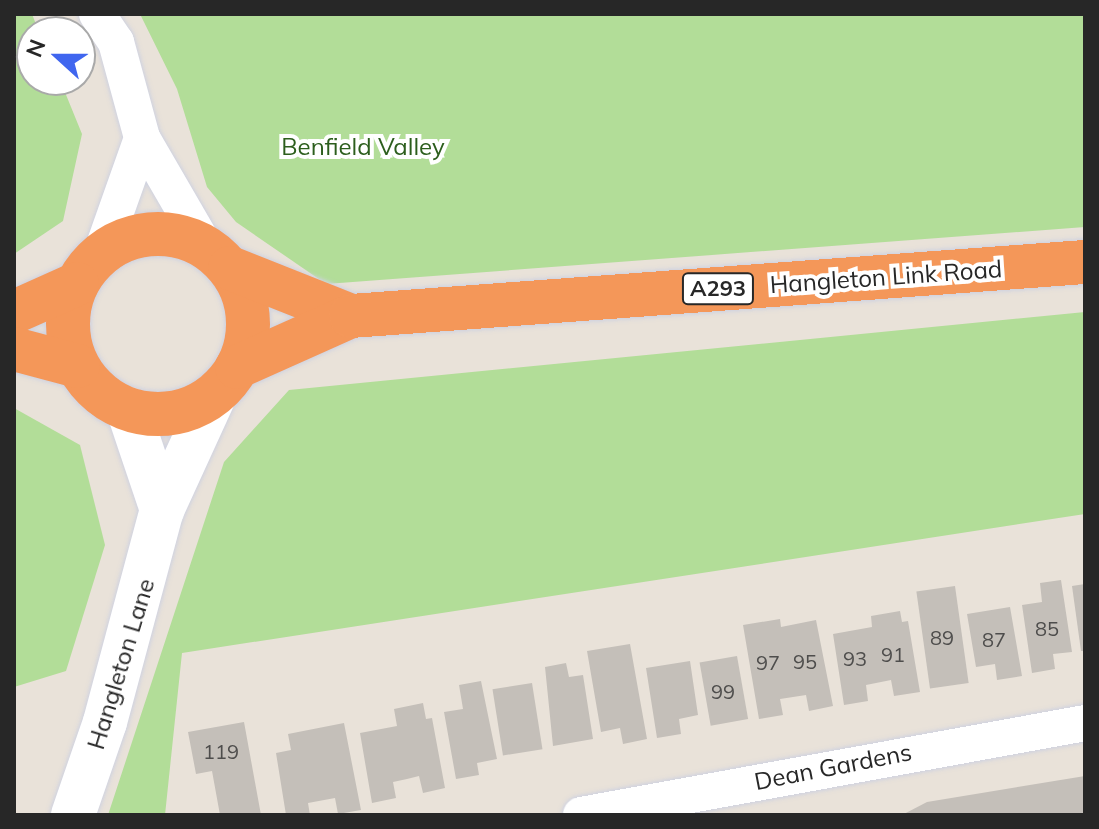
<!DOCTYPE html>
<style>
body{margin:0}
#map{position:relative;width:1099px;height:829px;overflow:hidden;background:#e9e2d9;font-family:Mulish,sans-serif}
div>[style]{position:absolute}
.green>*{inset:0;background:#b2dd98}
.building>*{inset:0;background:#c4bfb9;transform-origin:0 0}
.roads{filter:drop-shadow(0 0 2px #cfd2e0) drop-shadow(0 0 2px #cfd2e0)}
.street>*{height:36px;margin:-18px;padding:0 18px;transform-origin:18px;border-radius:18px;background:#fff}
.secondary>*{height:44px;margin:-22px;padding:0 22px;transform-origin:22px;border-radius:22px;background:#fff}
.highway>*{height:44px;margin:-22px;padding:0 22px;transform-origin:22px;border-radius:22px;background:#f49759}
.highway>.ring{margin:-22px;padding:0;box-sizing:content-box;background:none;border:44px solid #f49759;border-radius:50%}
span{translate:-50% -50%;white-space:nowrap;text-align:center;line-height:1.15;-webkit-text-stroke:8px #fff;paint-order:stroke}
.number-label{font-size:20px;color:#4e4d4c}
.number-label span{-webkit-text-stroke-width:0}
.shield-label span{padding:2px 6px;background:#fff;border:2px solid;border-radius:6px;-webkit-text-stroke-width:0}
.shield-label{font-size:22px;color:#272727;font-weight:700}
.park-label{font-size:24px;color:#2c5e1d}
.street-label{font-size:24px;color:#272727}
.frame{position:absolute;inset:0;border:16px solid #272727;pointer-events:none}
.north{position:absolute;left:16px;top:16px;width:80px;height:80px;box-sizing:border-box;background:#fff;border:2px solid #a9a9a9;border-radius:50%;rotate:291deg;font-size:22px;font-weight:700;line-height:32px;text-align:center;color:#272727}
.north::after{content:'';display:block;margin:auto;width:28px;height:36px;background:#4066ef;clip-path:polygon(50% 0,100% 100%,50% 72%,0 100%)}
</style>
<div id="map">
<div class="green">
<div style="clip-path:polygon(14px 14px,32px 14px,39px 32px,32px 32px,32px 80px,60px 80px,82px 134px,63px 221px,14px 254px)"></div>
<div style="clip-path:polygon(140px 14px,1085px 14px,1085px 227px,326px 284px,236px 222px,207px 187px,177px 89px)"></div>
<div style="clip-path:polygon(1085px 312px,1085px 514px,182px 653px,165px 815px,108px 815px,224px 462px,289px 390px)"></div>
<div style="clip-path:polygon(14px 408px,80px 445px,105px 545px,66px 671px,14px 687px)"></div>
</div>
<div class="building">
<div style="clip-path:polygon(1061px 580px,1072px 652px,1053px 654px,1055px 669px,1032px 673px,1022px 605px,1042px 602px,1040px 583px)"></div>
<div style="clip-path:polygon(1085px 584px,1085px 651px,1081px 651px,1072px 586px)"></div>
<div style="left:955px;top:586px;width:98px;height:39px;rotate:82deg"></div>
<div style="clip-path:polygon(1010px 607px,1022px 676px,997px 680px,995px 664px,976px 667px,967px 614px)"></div>
<div style="clip-path:polygon(900px 611px,902px 622px,908px 621px,920px 692px,894px 696px,891px 680px,866px 685px,868px 701px,844px 705px,833px 634px,872px 627px,871px 616px)"></div>
<div style="clip-path:polygon(780px 619px,781px 627px,816px 620px,833px 706px,809px 711px,806px 695px,780px 699px,783px 715px,759px 719px,743px 625px)"></div>
<div style="clip-path:polygon(630px 644px,647px 739px,623px 744px,620px 728px,601px 732px,587px 651px)"></div>
<div style="left:737px;top:656px;width:64px;height:38px;rotate:80deg"></div>
<div style="clip-path:polygon(690px 661px,698px 715px,679px 719px,681px 734px,657px 738px,646px 668px)"></div>
<div style="clip-path:polygon(566px 663px,569px 677px,583px 675px,593px 739px,553px 746px,545px 667px)"></div>
<div style="clip-path:polygon(481px 681px,497px 759px,477px 763px,479px 775px,456px 779px,444px 712px,463px 709px,459px 685px)"></div>
<div style="left:532px;top:683px;width:67px;height:40px;rotate:81deg"></div>
<div style="clip-path:polygon(423px 703px,426px 719px,432px 718px,445px 788px,423px 793px,419px 776px,407px 779px,393px 782px,396px 798px,372px 803px,360px 733px,397px 726px,394px 709px)"></div>
<div style="clip-path:polygon(244px 722px,261px 815px,220px 815px,212px 771px,196px 774px,188px 732px)"></div>
<div style="clip-path:polygon(344px 723px,361px 810px,338px 814px,335px 798px,308px 803px,310px 815px,286px 815px,276px 753px,291px 750px,288px 734px)"></div>
<div style="clip-path:polygon(1085px 776px,1085px 815px,902px 815px,927px 802px)"></div>
</div>
<div class="roads">
<div class="street">
<div style="left:97px;top:14px;width:34px;rotate:56deg"></div>
<div style="left:116px;top:42px;width:99px;rotate:74.8deg"></div>
<div style="left:142px;top:138px;width:124px;rotate:59.9deg"></div>
<div style="left:101px;top:254px;width:123px;rotate:-70.5deg"></div>
<div style="left:581px;top:815px;width:512px;rotate:-10.34deg"></div>
</div>
<div class="secondary">
<div style="left:128px;top:409px;width:107px;rotate:71.4deg"></div>
<div style="left:73px;top:815px;width:98px;rotate:-71deg"></div>
<div style="left:105px;top:722px;width:220px;rotate:-75deg"></div>
<div style="left:162px;top:510px;width:128px;rotate:-65.4deg"></div>
</div>
<div class="highway">
<div class="ring" style="left:68px;top:234px;width:136px;height:136px"></div>
<div style="left:230px;top:268px;width:130px;rotate:21.6deg"></div>
<div style="left:14px;top:312px;width:69px;rotate:-24deg"></div>
<div style="left:14px;top:349px;width:66px;rotate:14.9deg"></div>
<div style="left:237px;top:367px;width:125px;rotate:-24.1deg"></div>
<div style="left:351px;top:316px;width:736px;rotate:-4.21deg"></div>
</div>
</div>
<div class="number-label">
<span style="left:1047px;top:628px">85</span>
<span style="left:942px;top:637px">89</span>
<span style="left:994px;top:639px">87</span>
<span style="left:893px;top:654px">91</span>
<span style="left:855px;top:658px">93</span>
<span style="left:805px;top:661px">95</span>
<span style="left:768px;top:662px">97</span>
<span style="left:723px;top:691px">99</span>
<span style="left:221px;top:751px">119</span>
</div>
<div class="shield-label">
<span style="left:718px;top:289px">A293</span>
</div>
<div class="park-label">
<span style="left:363px;top:147px">Benfield Valley</span>
</div>
<div class="street-label">
<span style="left:886px;top:277px;rotate:-4deg">Hangleton Link Road</span>
<span style="left:121px;top:664px;rotate:-73deg">Hangleton Lane</span>
<span style="left:833px;top:767px;rotate:-11deg">Dean Gardens</span>
</div>
<div class="frame"></div>
<div class="north">N</div>
</div>
